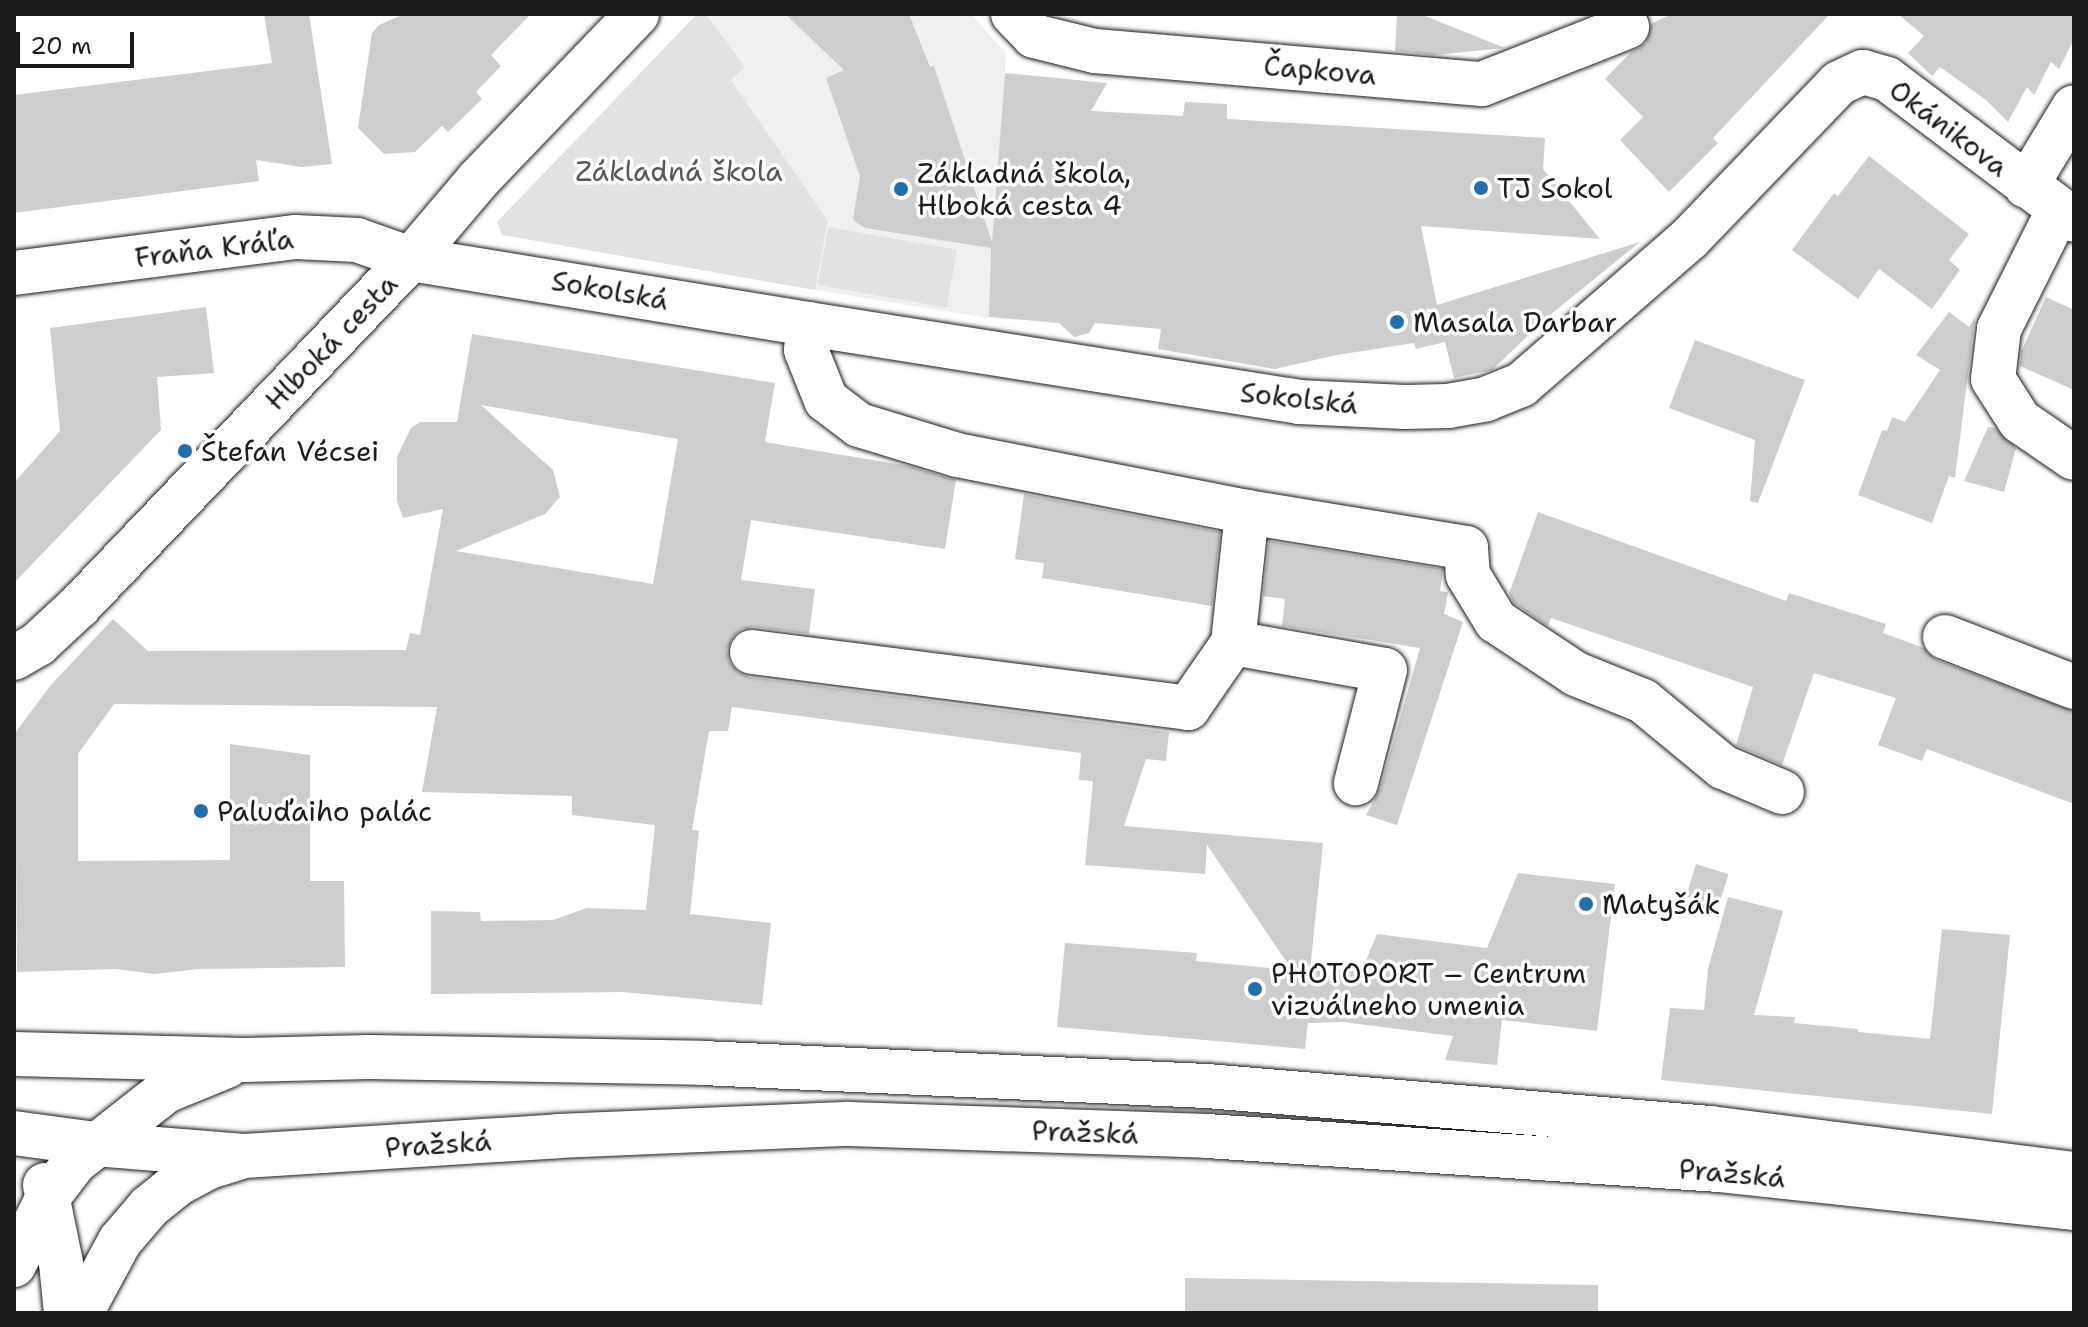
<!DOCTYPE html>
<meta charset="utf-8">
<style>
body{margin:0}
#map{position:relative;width:2088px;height:1327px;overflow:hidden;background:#fff;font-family:"Shantell Sans",sans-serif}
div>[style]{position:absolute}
.built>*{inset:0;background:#f0f0f0}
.green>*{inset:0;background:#e2e2e2;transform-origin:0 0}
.building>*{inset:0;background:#cecece;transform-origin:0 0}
.roads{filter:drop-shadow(0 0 2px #1c1c1c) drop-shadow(0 0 2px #1c1c1c)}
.minor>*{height:44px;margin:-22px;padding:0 22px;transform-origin:22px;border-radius:22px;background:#fff}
.major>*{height:44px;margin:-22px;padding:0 22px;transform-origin:22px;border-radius:22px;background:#fff}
.dots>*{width:22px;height:22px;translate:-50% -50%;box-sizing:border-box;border:4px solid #fff;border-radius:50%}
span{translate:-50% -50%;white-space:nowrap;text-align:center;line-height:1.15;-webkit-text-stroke:7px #fff;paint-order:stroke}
.street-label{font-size:28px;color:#1c1c1c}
.park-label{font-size:28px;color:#575757}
.poi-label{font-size:28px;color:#1c1c1c}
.left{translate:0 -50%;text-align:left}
.frame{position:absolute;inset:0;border:16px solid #1c1c1c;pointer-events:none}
.scale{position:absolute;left:16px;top:32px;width:118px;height:36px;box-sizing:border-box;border:4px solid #1c1c1c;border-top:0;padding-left:10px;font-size:24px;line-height:28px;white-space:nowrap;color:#1c1c1c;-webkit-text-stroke:6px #fff;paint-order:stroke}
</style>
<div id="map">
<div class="built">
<div style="clip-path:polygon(706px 14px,971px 14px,1006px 53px,989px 318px,815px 290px,828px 221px,731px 80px)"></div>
</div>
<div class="green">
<div style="clip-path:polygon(697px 14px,706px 14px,745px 67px,731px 80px,828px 221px,815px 290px,502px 235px,497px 222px)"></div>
<div style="left:828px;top:227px;width:131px;height:59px;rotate:10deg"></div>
</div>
<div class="building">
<div style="clip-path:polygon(264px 14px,309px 14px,332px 164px,302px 167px,256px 160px,259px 181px,14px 213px,14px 95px,272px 63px)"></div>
<div style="clip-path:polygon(404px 14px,531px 14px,491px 55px,501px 66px,476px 92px,482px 99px,448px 132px,442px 126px,415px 152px,384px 154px,358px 128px,372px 33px,379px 25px)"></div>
<div style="clip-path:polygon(785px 14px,909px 14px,930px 67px,934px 66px,992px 242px,1005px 73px,1107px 83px,1091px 111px,1183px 116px,1185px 102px,1227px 104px,1227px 119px,1545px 138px,1543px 169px,1600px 239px,1421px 226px,1437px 305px,1640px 242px,1550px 315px,1492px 370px,1454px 378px,1445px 342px,1416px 349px,1414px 343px,1337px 355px,1275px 369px,1158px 349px,1161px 329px,1095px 323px,1089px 333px,1074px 337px,1059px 323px,989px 317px,991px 248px,865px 228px,853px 220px,860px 176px,826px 78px,844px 70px)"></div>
<div style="clip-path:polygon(1397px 14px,1420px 14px,1505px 48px,1434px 55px,1395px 51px)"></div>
<div style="clip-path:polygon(1671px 14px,1830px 14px,1713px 138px,1718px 143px,1669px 192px,1620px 140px,1643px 117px,1605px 79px,1630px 53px,1646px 43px,1651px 24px)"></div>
<div style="clip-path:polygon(1898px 14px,2074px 14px,2074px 39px,2059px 69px,2051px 62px,2034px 95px,2027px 87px,2008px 122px,1986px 100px,1940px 67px,1932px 76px,1908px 53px,1924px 36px)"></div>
<div style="clip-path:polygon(1869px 156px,1969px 234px,1949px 260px,1960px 270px,1932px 309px,1879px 269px,1858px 299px,1792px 250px,1834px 193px,1838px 196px)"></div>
<div style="clip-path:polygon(2046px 297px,2074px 310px,2074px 390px,2020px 366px,2021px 352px)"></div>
<div style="clip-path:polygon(206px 307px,214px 373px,157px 377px,161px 430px,14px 583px,14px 483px,60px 431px,50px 328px)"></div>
<div style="clip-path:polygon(1949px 312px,1969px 327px,1975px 318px,1955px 478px,1949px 476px,1932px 523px,1858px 495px,1882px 430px,1887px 431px,1892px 417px,1905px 422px,1940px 370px,1916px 355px)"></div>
<div style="clip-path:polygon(evenodd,472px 334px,775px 383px,765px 442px,909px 466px,956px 480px,945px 549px,751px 520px,741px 580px,815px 589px,809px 634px,754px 627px,742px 629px,733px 636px,727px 650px,729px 662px,738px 672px,749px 677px,1169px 732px,1166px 761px,1146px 759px,1124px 826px,1323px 843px,1310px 971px,1363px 968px,1377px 934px,1487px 948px,1518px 873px,1615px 884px,1597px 1031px,1502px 1020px,1497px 1065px,1445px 1060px,1453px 1036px,1343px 1022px,1308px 1023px,1305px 1049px,1057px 1027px,1065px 943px,1197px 953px,1196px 961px,1292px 970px,1207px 845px,1205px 874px,1085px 865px,1093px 781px,1079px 780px,1081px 753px,732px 707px,728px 731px,709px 731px,692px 830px,699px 831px,690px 914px,771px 923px,762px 1005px,623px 992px,431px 994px,431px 911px,480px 912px,481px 921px,553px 920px,587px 908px,646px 910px,655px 825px,572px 815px,572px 796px,422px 792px,437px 707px,114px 704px,78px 754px,78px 861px,230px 860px,230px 744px,310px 755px,310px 881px,344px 881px,345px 967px,199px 969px,154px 974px,116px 969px,17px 972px,15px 733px,50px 686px,113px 619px,148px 651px,406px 650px,410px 633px,420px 635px,443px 509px,403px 518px,397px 501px,397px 457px,411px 428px,420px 422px,457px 422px,472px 334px,481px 405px,678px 439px,653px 584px,456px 551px,545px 514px,560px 497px,553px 470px,481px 405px)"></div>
<div style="clip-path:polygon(1695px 340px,1805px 380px,1758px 503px,1750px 501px,1755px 440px,1669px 408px)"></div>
<div style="clip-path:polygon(1988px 427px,1995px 428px,2016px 448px,2004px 492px,1964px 481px)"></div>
<div style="clip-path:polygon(1024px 494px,1220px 532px,1212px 606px,1042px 578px,1044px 563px,1015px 559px)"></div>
<div style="clip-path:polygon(1538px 512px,1786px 601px,1789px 593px,1886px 624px,1883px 633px,1924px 648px,1936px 660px,2074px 711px,2074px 804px,1927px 749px,1922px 761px,1878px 745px,1896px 698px,1814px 673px,1782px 765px,1736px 745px,1753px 687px,1551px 618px,1548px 626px,1514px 603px,1509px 594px)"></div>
<div style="clip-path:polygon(1269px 541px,1443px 569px,1440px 591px,1448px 592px,1444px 614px,1463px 622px,1397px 825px,1366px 815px,1380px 789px,1420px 648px,1282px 626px,1285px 599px,1263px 596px)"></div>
<div style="left:1696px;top:864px;width:34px;height:34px;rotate:17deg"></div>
<div style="clip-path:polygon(1728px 897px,1783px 911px,1754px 1015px,1795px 1017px,1794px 1023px,1858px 1029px,1858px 1032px,1930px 1039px,1942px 929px,2010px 935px,1992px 1114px,1661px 1080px,1670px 1008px,1704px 1010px,1708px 969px)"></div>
<div style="clip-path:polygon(1185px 1278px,1598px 1285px,1598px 1313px,1185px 1313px)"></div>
</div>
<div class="roads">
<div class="minor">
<div style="left:1013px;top:14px;width:30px;rotate:46deg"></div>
<div style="left:1034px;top:36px;width:63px;rotate:13.8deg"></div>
<div style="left:1095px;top:51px;width:388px;rotate:4.9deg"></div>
<div style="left:1482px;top:84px;width:156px;rotate:-21.5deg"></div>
<div style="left:2026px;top:186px;width:92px;rotate:-58.7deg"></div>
<div style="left:2059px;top:209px;width:134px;rotate:116.6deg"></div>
<div style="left:1999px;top:329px;width:50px;rotate:96.8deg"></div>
<div style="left:1993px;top:379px;width:50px;rotate:57.3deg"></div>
<div style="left:2020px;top:421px;width:65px;rotate:34.4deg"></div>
<div style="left:14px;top:273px;width:284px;rotate:-7.3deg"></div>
<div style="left:296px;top:237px;width:61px;rotate:2.8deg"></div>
<div style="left:357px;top:240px;width:57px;rotate:19.4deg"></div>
<div style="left:411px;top:259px;width:402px;rotate:9.3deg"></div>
<div style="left:808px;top:324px;width:497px;rotate:9deg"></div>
<div style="left:1299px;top:402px;width:106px;rotate:2.7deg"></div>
<div style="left:1405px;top:407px;width:43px;rotate:-1.3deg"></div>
<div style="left:1448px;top:406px;width:39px;rotate:-10deg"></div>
<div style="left:1486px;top:399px;width:38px;rotate:-22deg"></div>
<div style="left:1521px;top:385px;width:223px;rotate:-41deg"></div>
<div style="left:1689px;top:239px;width:216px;rotate:-46.1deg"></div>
<div style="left:1839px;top:83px;width:26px;rotate:-25deg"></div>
<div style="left:1863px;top:72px;width:25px;rotate:16deg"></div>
<div style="left:1887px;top:79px;width:234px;rotate:37deg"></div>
<div style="left:808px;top:324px;width:26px;rotate:94deg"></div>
<div style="left:806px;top:350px;width:54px;rotate:68.2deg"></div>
<div style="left:826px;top:400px;width:41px;rotate:37.1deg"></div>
<div style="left:859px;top:425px;width:102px;rotate:17deg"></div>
<div style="left:957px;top:455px;width:296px;rotate:11.1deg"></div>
<div style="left:1247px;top:512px;width:222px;rotate:9.3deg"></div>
<div style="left:1466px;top:548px;width:27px;rotate:86deg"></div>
<div style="left:1468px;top:575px;width:54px;rotate:58.7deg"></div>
<div style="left:1496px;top:621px;width:96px;rotate:33.5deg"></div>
<div style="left:1576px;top:674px;width:72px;rotate:21.9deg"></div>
<div style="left:1643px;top:701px;width:104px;rotate:39.5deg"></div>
<div style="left:1723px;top:767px;width:64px;rotate:23deg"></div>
<div style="left:1945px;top:637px;width:138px;rotate:21.2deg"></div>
<div style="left:1233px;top:643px;width:154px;rotate:10.1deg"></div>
<div style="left:1385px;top:670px;width:117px;rotate:104.4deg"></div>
<div style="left:752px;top:652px;width:440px;rotate:7.3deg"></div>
<div style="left:1188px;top:708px;width:79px;rotate:-55.3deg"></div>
<div style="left:1233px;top:643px;width:132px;rotate:-83.9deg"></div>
<div style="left:14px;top:658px;width:28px;rotate:-30deg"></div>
<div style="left:38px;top:644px;width:56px;rotate:-42.8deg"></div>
<div style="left:79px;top:606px;width:480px;rotate:-46.3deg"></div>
<div style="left:411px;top:259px;width:104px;rotate:-49.7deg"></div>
<div style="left:478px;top:180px;width:230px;rotate:-46.2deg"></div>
</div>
<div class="major">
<div style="left:14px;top:1054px;width:230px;rotate:1.5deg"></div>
<div style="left:244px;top:1060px;width:125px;rotate:-1.4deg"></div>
<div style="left:369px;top:1057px;width:333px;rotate:1deg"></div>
<div style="left:702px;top:1063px;width:506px;rotate:2.61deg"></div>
<div style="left:1207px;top:1086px;width:505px;rotate:4.77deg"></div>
<div style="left:1710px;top:1128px;width:367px;rotate:7.2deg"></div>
<div style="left:14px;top:1133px;width:82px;rotate:7.7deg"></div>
<div style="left:95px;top:1144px;width:149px;rotate:4.6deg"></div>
<div style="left:244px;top:1156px;width:315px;rotate:-3.6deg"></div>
<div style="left:558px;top:1136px;width:291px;rotate:-2.4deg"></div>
<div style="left:849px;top:1124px;width:358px;rotate:1.9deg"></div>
<div style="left:1207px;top:1136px;width:513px;rotate:3.8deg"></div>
<div style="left:1719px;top:1170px;width:357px;rotate:6.1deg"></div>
<div style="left:45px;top:1185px;width:80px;rotate:78.4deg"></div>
<div style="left:61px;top:1263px;width:50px;rotate:84.3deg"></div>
<div style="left:14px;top:1265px;width:76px;rotate:-63.4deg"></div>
<div style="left:48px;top:1197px;width:44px;rotate:-52.4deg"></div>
<div style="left:75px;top:1162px;width:115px;rotate:-38deg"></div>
<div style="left:166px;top:1091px;width:66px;rotate:-22.3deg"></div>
<div style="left:81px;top:1313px;width:82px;rotate:-61.6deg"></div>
<div style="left:120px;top:1241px;width:45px;rotate:-49.5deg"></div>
<div style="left:149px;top:1207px;width:36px;rotate:-39deg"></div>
<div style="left:177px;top:1184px;width:36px;rotate:-28deg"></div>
<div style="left:209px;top:1167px;width:30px;rotate:-17deg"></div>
</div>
</div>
<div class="dots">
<div style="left:1481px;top:188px;background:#1f6fb2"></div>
<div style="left:901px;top:189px;background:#1f6fb2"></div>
<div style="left:1397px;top:322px;background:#1f6fb2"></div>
<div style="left:185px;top:451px;background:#1f6fb2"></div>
<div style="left:201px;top:811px;background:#1f6fb2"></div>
<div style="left:1586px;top:904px;background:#1f6fb2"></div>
<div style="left:1255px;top:989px;background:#1f6fb2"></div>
</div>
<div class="street-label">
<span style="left:1320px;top:70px;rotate:5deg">Čapkova</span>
<span style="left:1949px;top:128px;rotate:37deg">Okánikova</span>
<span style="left:214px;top:248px;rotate:-7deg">Fraňa Kráľa</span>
<span style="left:610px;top:290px;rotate:10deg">Sokolská</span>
<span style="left:331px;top:342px;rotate:-46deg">Hlboká cesta</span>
<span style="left:1299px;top:398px;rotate:6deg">Sokolská</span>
<span style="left:1085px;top:1132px;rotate:2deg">Pražská</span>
<span style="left:438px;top:1144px;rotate:-4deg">Pražská</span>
<span style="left:1732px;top:1173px;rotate:5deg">Pražská</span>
</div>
<div class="park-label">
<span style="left:679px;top:171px">Základná škola</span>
</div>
<div class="poi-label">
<span class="left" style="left:917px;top:189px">Základná škola,<br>Hlboká cesta 4</span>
<span class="left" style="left:1497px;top:188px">TJ Sokol</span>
<span class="left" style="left:1413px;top:322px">Masala Darbar</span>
<span class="left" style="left:201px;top:451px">Štefan Vécsei</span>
<span class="left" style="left:217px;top:811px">Paluďaiho palác</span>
<span class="left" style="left:1602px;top:904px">Matyšák</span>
<span class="left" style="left:1271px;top:989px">PHOTOPORT – Centrum<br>vizuálneho umenia</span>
</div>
<div class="frame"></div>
<div class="scale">20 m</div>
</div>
